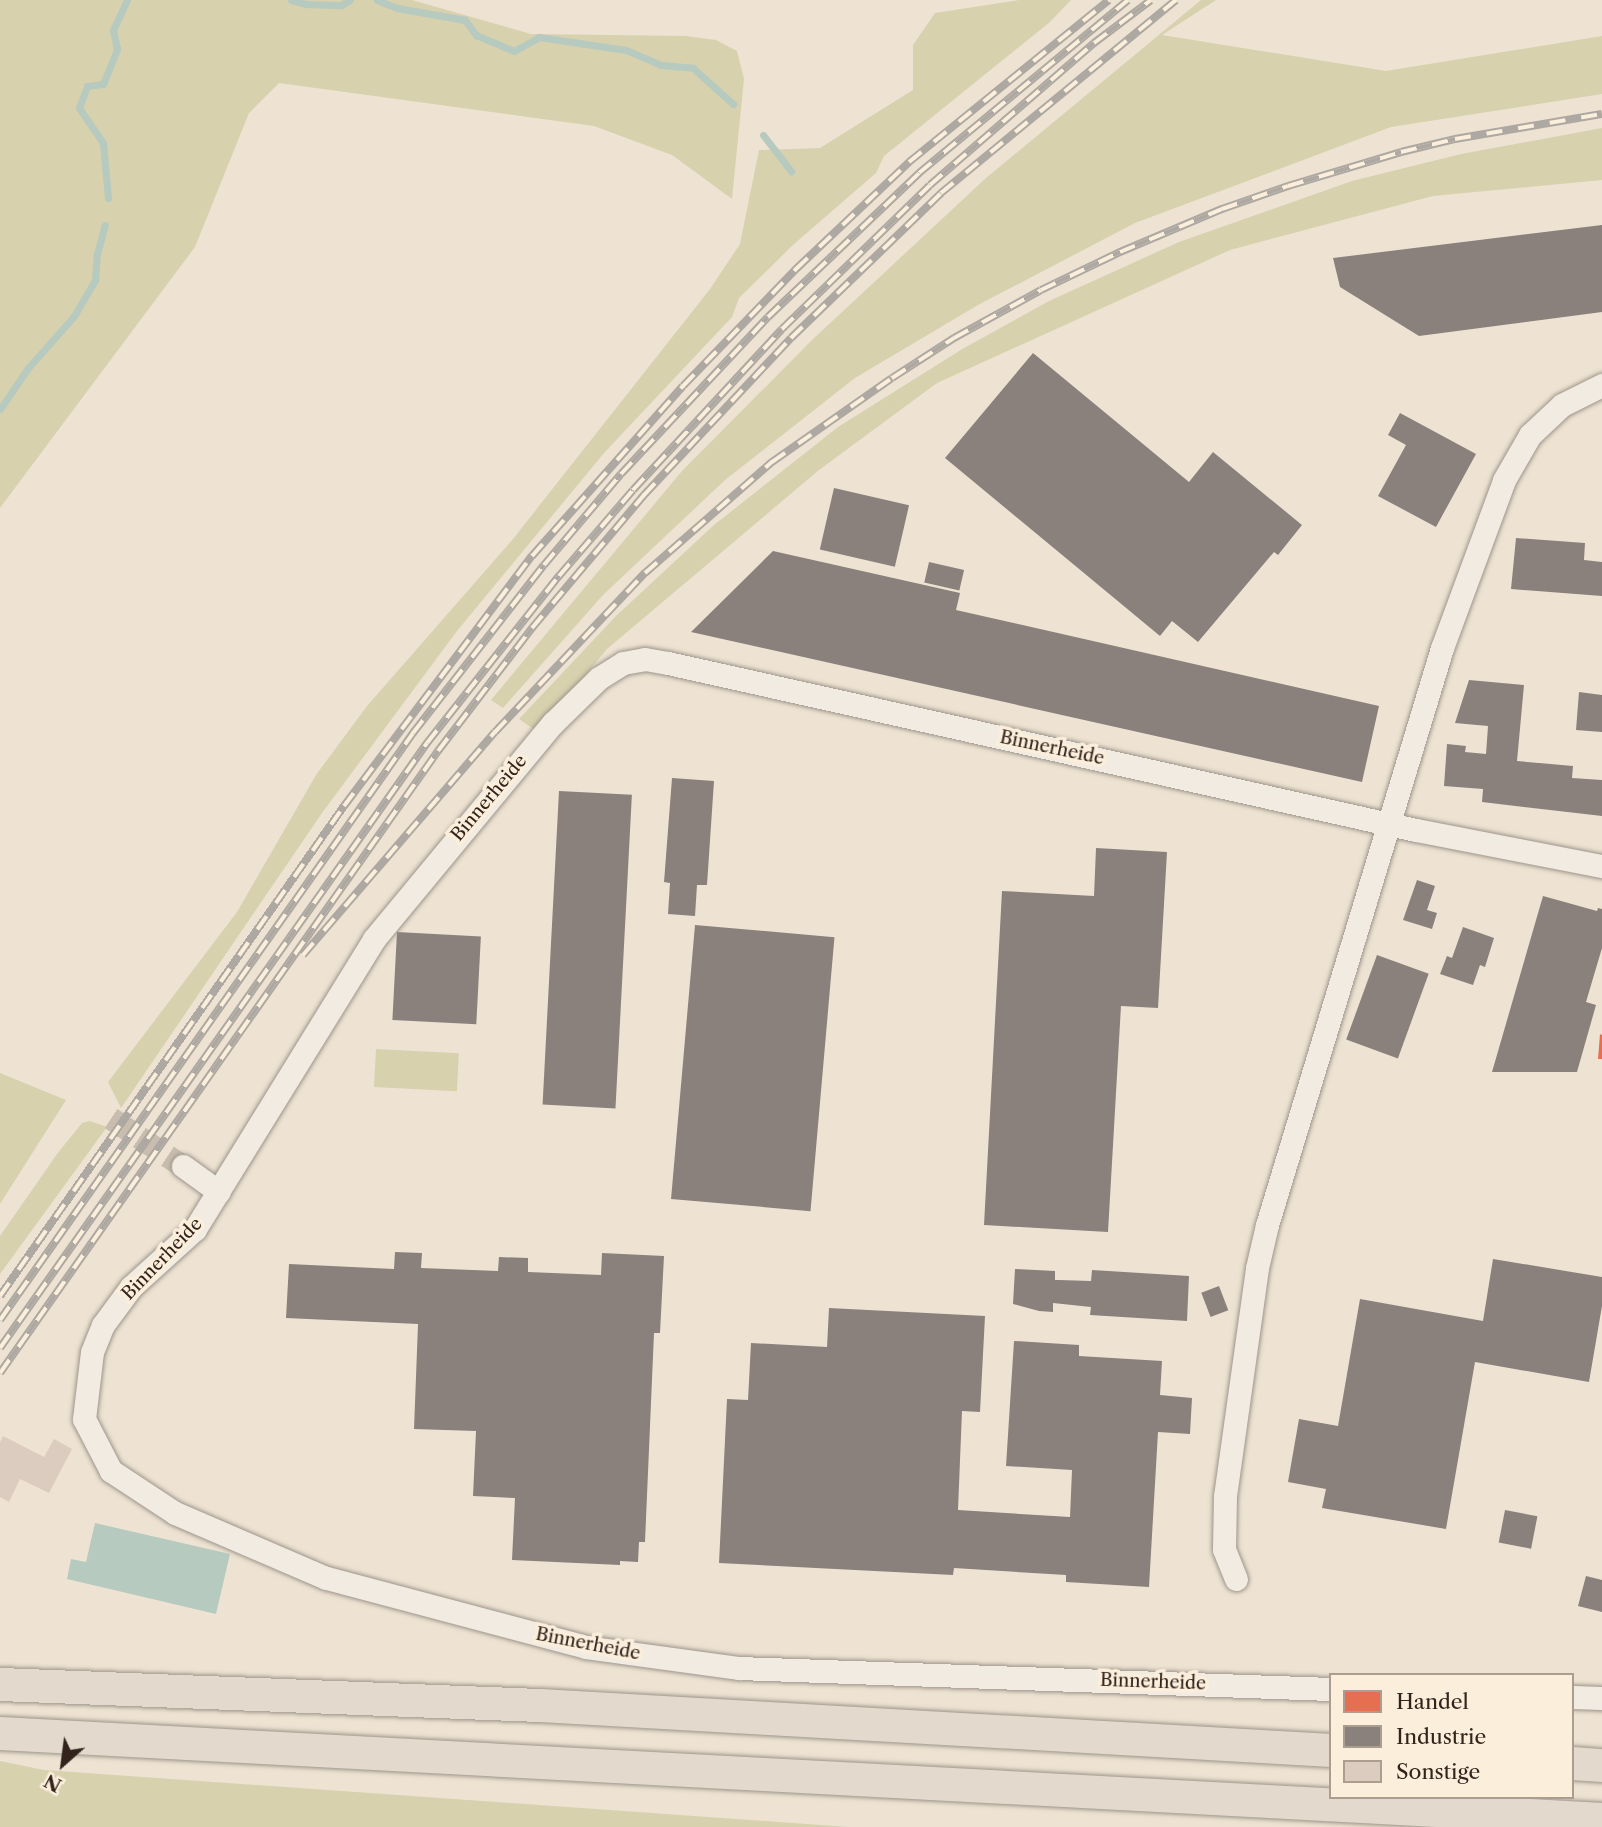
<!DOCTYPE html>
<style>
body{margin:0}
#map{position:relative;width:1602px;height:1827px;overflow:hidden;background:#eee3d2;font-family:"Libre Caslon Text",serif}
div>[style]{position:absolute}
.green>*{inset:0;background:#d7d1ae;transform-origin:0 0}
.water>*{inset:0;background:#b6cabf}
.shops>*{inset:0;background:#e76f51}
.industry>*{inset:0;background:#8a817c;transform-origin:0 0}
.stream>*{height:7px;margin:-3.5px;padding:0 3.5px;transform-origin:3.5px;border-radius:3.5px;background:#b6cabf}
.building>*{inset:0;background:#dcccbf}
.minor-tunnel>*{height:23px;margin-top:-11.5px;transform-origin:0;background:repeating-linear-gradient(90deg,#c8bdae 0 23px,transparent 0 34px)}
.roads{filter:drop-shadow(0 0 2px #9d958b) drop-shadow(0 0 2px #9d958b)}
.minor>*{height:23px;margin:-11.5px;padding:0 11.5px;transform-origin:11.5px;border-radius:11.5px;background:#f1ebe2}
.highway>*{height:33px;margin:-16.5px;padding:0 16.5px;transform-origin:16.5px;border-radius:16.5px;background:#e3dacd}
.rail>*{height:8px;margin-top:-4px;transform-origin:0;background:repeating-linear-gradient(90deg,#fbeedb 0 16px,#ada8a1 0 32px);box-sizing:border-box;border-block:2px solid #ada8a1}
span{translate:-50% -50%;white-space:nowrap;text-align:center;line-height:1.15;-webkit-text-stroke:7px #fbeedb;paint-order:stroke}
.street-label{font-size:18px;color:#32231d}
.legend{position:absolute;left:1329px;top:1673px;width:245px;height:126px;box-sizing:border-box;background:#fbeedb;border:2px solid #ab9d8f;margin:0;padding:9px 12px;list-style:none;font-size:21px;color:#32231d}
.legend li{display:flex;align-items:center;gap:14px;height:35px}
.legend b{width:35px;border:2px solid #ab9d8f}
.north{position:absolute;left:28px;top:1729px;width:70px;height:70px;-webkit-text-stroke:5px #fbeedb;paint-order:stroke;rotate:208deg;font-size:19px;font-weight:700;line-height:28px;text-align:center;color:#32231d}
.north::after{content:'';display:block;margin:auto;width:24px;height:32px;background:#32231d;clip-path:polygon(50% 0,100% 100%,50% 72%,0 100%)}
</style>
<div id="map">
<div class="green">
<div style="clip-path:polygon(0 0,412px 0,531px 34px,686px 36px,716px 40px,737px 51px,744px 79px,732px 199px,672px 155px,594px 126px,279px 83px,249px 113px,195px 247px,0 508px)"></div>
<div style="clip-path:polygon(1019px 0,1071px 0,1050px 22px,884px 156px,876px 173px,794px 244px,739px 298px,732px 317px,604px 453px,457px 631px,322px 813px,121px 1108px,108px 1082px,237px 912px,316px 775px,367px 706px,513px 539px,710px 289px,740px 244px,759px 150px,820px 148px,913px 90px,913px 45px,935px 13px)"></div>
<div style="clip-path:polygon(1201px 0,1216px 0,1162px 35px,1386px 71px,1602px 36px,1602px 94px,1391px 127px,1135px 223px,978px 305px,855px 378px,725px 480px,603px 595px,503px 708px,491px 700px,682px 471px,812px 340px,986px 178px)"></div>
<div style="clip-path:polygon(1602px 128px,1602px 180px,1433px 196px,1230px 250px,937px 383px,819px 470px,607px 649px,538px 732px,519px 719px,617px 615px,714px 525px,838px 427px,964px 348px,1049px 301px,1179px 242px,1352px 181px,1461px 154px)"></div>
<div style="left:376px;top:1049px;width:83px;height:38px;rotate:3deg"></div>
<div style="clip-path:polygon(0 1073px,66px 1100px,0 1204px)"></div>
<div style="clip-path:polygon(90px 1121px,107px 1127px,0 1274px,0 1236px,57px 1154px,82px 1123px)"></div>
<div style="clip-path:polygon(0 1761px,44px 1770px,849px 1827px,0 1827px)"></div>
</div>
<div class="water">
<div style="clip-path:polygon(95px 1523px,230px 1554px,216px 1614px,67px 1579px,71px 1559px,86px 1562px)"></div>
</div>
<div class="shops">
<div style="clip-path:polygon(1600px 1034px,1602px 1035px,1602px 1059px,1598px 1059px)"></div>
</div>
<div class="industry">
<div style="clip-path:polygon(1602px 225px,1602px 312px,1419px 336px,1340px 287px,1333px 258px)"></div>
<div style="clip-path:polygon(1033px 353px,1189px 482px,1213px 452px,1302px 525px,1278px 555px,1274px 552px,1198px 642px,1172px 621px,1160px 636px,945px 458px)"></div>
<div style="clip-path:polygon(1400px 413px,1476px 454px,1436px 527px,1378px 496px,1406px 445px,1388px 435px)"></div>
<div style="left:834px;top:488px;width:77px;height:63px;rotate:13deg"></div>
<div style="clip-path:polygon(1516px 538px,1585px 543px,1584px 560px,1602px 562px,1602px 596px,1511px 589px)"></div>
<div style="clip-path:polygon(773px 551px,960px 593px,956px 610px,1379px 706px,1362px 782px,691px 632px)"></div>
<div style="left:929px;top:562px;width:36px;height:21px;rotate:13deg"></div>
<div style="clip-path:polygon(1469px 680px,1524px 685px,1517px 761px,1573px 766px,1572px 778px,1602px 780px,1602px 816px,1482px 802px,1483px 789px,1444px 786px,1447px 744px,1466px 746px,1465px 752px,1486px 754px,1488px 726px,1455px 723px)"></div>
<div style="clip-path:polygon(1579px 692px,1602px 695px,1602px 732px,1576px 730px)"></div>
<div style="clip-path:polygon(672px 778px,714px 781px,707px 885px,697px 885px,695px 916px,668px 914px,670px 883px,664px 882px)"></div>
<div style="left:559px;top:791px;width:73px;height:314px;rotate:3deg"></div>
<div style="clip-path:polygon(1096px 848px,1167px 852px,1158px 1008px,1121px 1006px,1108px 1232px,984px 1225px,1002px 891px,1094px 896px)"></div>
<div style="clip-path:polygon(1417px 880px,1435px 886px,1427px 910px,1437px 913px,1432px 929px,1403px 920px)"></div>
<div style="clip-path:polygon(1543px 896px,1597px 911px,1598px 908px,1602px 909px,1602px 948px,1586px 1002px,1596px 1005px,1577px 1072px,1492px 1072px)"></div>
<div style="left:695px;top:925px;width:140px;height:275px;rotate:5deg"></div>
<div style="clip-path:polygon(1463px 927px,1494px 938px,1485px 967px,1480px 965px,1473px 985px,1440px 974px,1447px 956px,1452px 958px)"></div>
<div style="left:397px;top:932px;width:84px;height:88px;rotate:3deg"></div>
<div style="left:1377px;top:955px;width:55px;height:90px;rotate:20deg"></div>
<div style="clip-path:polygon(395px 1252px,422px 1253px,421px 1268px,498px 1271px,499px 1257px,528px 1258px,528px 1272px,601px 1275px,602px 1253px,664px 1256px,660px 1333px,654px 1333px,645px 1542px,639px 1542px,638px 1562px,620px 1561px,620px 1565px,512px 1560px,515px 1498px,473px 1496px,476px 1431px,414px 1429px,418px 1324px,286px 1318px,289px 1264px,394px 1269px)"></div>
<div style="clip-path:polygon(1493px 1259px,1602px 1277px,1602px 1306px,1589px 1382px,1475px 1362px,1446px 1529px,1322px 1508px,1326px 1489px,1288px 1482px,1299px 1419px,1338px 1426px,1360px 1299px,1483px 1321px)"></div>
<div style="clip-path:polygon(1015px 1269px,1055px 1271px,1055px 1280px,1059px 1280px,1091px 1281px,1092px 1270px,1189px 1276px,1187px 1321px,1090px 1315px,1091px 1307px,1053px 1303px,1053px 1312px,1039px 1311px,1013px 1304px)"></div>
<div style="left:1219px;top:1286px;width:26px;height:19px;rotate:69deg"></div>
<div style="clip-path:polygon(829px 1308px,985px 1316px,980px 1412px,962px 1411px,958px 1510px,1070px 1517px,1072px 1470px,1006px 1466px,1014px 1341px,1079px 1345px,1079px 1356px,1162px 1361px,1160px 1395px,1192px 1398px,1190px 1434px,1158px 1432px,1149px 1587px,1066px 1582px,1066px 1575px,954px 1568px,953px 1575px,719px 1563px,727px 1399px,748px 1400px,751px 1343px,827px 1347px)"></div>
<div style="left:1505px;top:1510px;width:33px;height:33px;rotate:11deg"></div>
<div style="clip-path:polygon(1586px 1576px,1602px 1580px,1602px 1612px,1578px 1606px)"></div>
</div>
<div class="stream">
<div style="left:291px;top:0;width:16px;rotate:15deg"></div>
<div style="left:306px;top:4px;width:35px;rotate:2deg"></div>
<div style="left:341px;top:5px;width:10px;rotate:-29deg"></div>
<div style="left:377px;top:0;width:22px;rotate:22deg"></div>
<div style="left:397px;top:8px;width:69px;rotate:10deg"></div>
<div style="left:465px;top:20px;width:19px;rotate:54deg"></div>
<div style="left:476px;top:35px;width:41px;rotate:22.8deg"></div>
<div style="left:514px;top:51px;width:29px;rotate:-29deg"></div>
<div style="left:539px;top:37px;width:88px;rotate:8.5deg"></div>
<div style="left:626px;top:50px;width:38px;rotate:23deg"></div>
<div style="left:661px;top:65px;width:32px;rotate:5deg"></div>
<div style="left:693px;top:68px;width:54px;rotate:42deg"></div>
<div style="left:763px;top:135px;width:46px;rotate:52.1deg"></div>
<div style="left:108px;top:198px;width:55px;rotate:-95.2deg"></div>
<div style="left:103px;top:143px;width:42px;rotate:-124.4deg"></div>
<div style="left:79px;top:108px;width:23px;rotate:-70deg"></div>
<div style="left:87px;top:86px;width:16px;rotate:-7deg"></div>
<div style="left:103px;top:84px;width:38px;rotate:-68deg"></div>
<div style="left:117px;top:49px;width:19px;rotate:-102deg"></div>
<div style="left:113px;top:30px;width:33px;rotate:-65deg"></div>
<div style="left:0;top:409px;width:50px;rotate:-55.7deg"></div>
<div style="left:28px;top:368px;width:69px;rotate:-48.5deg"></div>
<div style="left:74px;top:316px;width:42px;rotate:-59.7deg"></div>
<div style="left:95px;top:280px;width:26px;rotate:-86deg"></div>
<div style="left:97px;top:254px;width:30px;rotate:-75deg"></div>
</div>
<div class="building">
<div style="clip-path:polygon(3px 1436px,44px 1457px,54px 1439px,72px 1449px,49px 1493px,20px 1479px,9px 1502px,0 1497px,0 1442px)"></div>
</div>
<div class="minor-tunnel">
<div style="left:111px;top:1118px;width:87px;rotate:33.7deg"></div>
</div>
<div class="roads">
<div class="minor">
<div style="left:183px;top:1166px;width:44px;rotate:35.8deg"></div>
<div style="left:1236px;top:1579px;width:32px;rotate:-112deg"></div>
<div style="left:1224px;top:1549px;width:53px;rotate:-88.9deg"></div>
<div style="left:1225px;top:1496px;width:230px;rotate:-82deg"></div>
<div style="left:1257px;top:1268px;width:44px;rotate:-76.9deg"></div>
<div style="left:1267px;top:1225px;width:603px;rotate:-73.13deg"></div>
<div style="left:1442px;top:648px;width:179px;rotate:-69.7deg"></div>
<div style="left:1504px;top:480px;width:52px;rotate:-60deg"></div>
<div style="left:1530px;top:435px;width:44px;rotate:-43.2deg"></div>
<div style="left:1562px;top:405px;width:45px;rotate:-26.6deg"></div>
<div style="left:1331px;top:1689px;width:592px;rotate:-177.97deg"></div>
<div style="left:739px;top:1668px;width:154px;rotate:-172.2deg"></div>
<div style="left:586px;top:1647px;width:269px;rotate:-165.1deg"></div>
<div style="left:326px;top:1578px;width:164px;rotate:-156.7deg"></div>
<div style="left:175px;top:1513px;width:77px;rotate:-146.7deg"></div>
<div style="left:111px;top:1471px;width:59px;rotate:-117.4deg"></div>
<div style="left:84px;top:1419px;width:67px;rotate:-83.2deg"></div>
<div style="left:92px;top:1352px;width:29px;rotate:-68deg"></div>
<div style="left:103px;top:1325px;width:47px;rotate:-53.6deg"></div>
<div style="left:131px;top:1287px;width:86px;rotate:-42.2deg"></div>
<div style="left:195px;top:1229px;width:341px;rotate:-58.3deg"></div>
<div style="left:374px;top:939px;width:281px;rotate:-50.4deg"></div>
<div style="left:553px;top:723px;width:64px;rotate:-44.4deg"></div>
<div style="left:599px;top:678px;width:28px;rotate:-32deg"></div>
<div style="left:623px;top:663px;width:22px;rotate:-10deg"></div>
<div style="left:645px;top:659px;width:23px;rotate:10deg"></div>
<div style="left:668px;top:663px;width:766px;rotate:12.59deg"></div>
<div style="left:1416px;top:830px;width:189px;rotate:11deg"></div>
<div style="left:1572px;top:1697px;width:30px;rotate:2deg"></div>
</div>
<div class="highway">
<div style="left:0;top:1684px;width:540px;rotate:2.23deg"></div>
<div style="left:540px;top:1705px;width:792px;rotate:3.26deg"></div>
<div style="left:0;top:1733px;width:1604px;rotate:3.07deg"></div>
<div style="left:1572px;top:1763px;width:30px;rotate:4deg"></div>
</div>
</div>
<div class="rail">
<div style="left:303px;top:955px;width:294px;rotate:-49.3deg"></div>
<div style="left:495px;top:732px;width:219px;rotate:-46.7deg"></div>
<div style="left:645px;top:573px;width:169px;rotate:-41.2deg"></div>
<div style="left:772px;top:462px;width:146px;rotate:-35deg"></div>
<div style="left:892px;top:378px;width:74px;rotate:-32.8deg"></div>
<div style="left:954px;top:338px;width:99px;rotate:-28.9deg"></div>
<div style="left:1041px;top:290px;width:88px;rotate:-25.7deg"></div>
<div style="left:1120px;top:252px;width:111px;rotate:-22.9deg"></div>
<div style="left:1222px;top:209px;width:70px;rotate:-19.2deg"></div>
<div style="left:1288px;top:186px;width:118px;rotate:-16.7deg"></div>
<div style="left:1401px;top:152px;width:56px;rotate:-13.5deg"></div>
<div style="left:1455px;top:139px;width:149px;rotate:-9.7deg"></div>
<div style="left:0;top:1296px;width:599px;rotate:-54.93deg"></div>
<div style="left:344px;top:806px;width:313px;rotate:-53.1deg"></div>
<div style="left:532px;top:556px;width:227px;rotate:-48.4deg"></div>
<div style="left:683px;top:386px;width:163px;rotate:-46deg"></div>
<div style="left:796px;top:269px;width:156px;rotate:-43.4deg"></div>
<div style="left:909px;top:162px;width:257px;rotate:-39deg"></div>
<div style="left:0;top:1320px;width:718px;rotate:-54.87deg"></div>
<div style="left:413px;top:733px;width:213px;rotate:-52.1deg"></div>
<div style="left:544px;top:565px;width:119px;rotate:-49.8deg"></div>
<div style="left:621px;top:474px;width:215px;rotate:-46.9deg"></div>
<div style="left:768px;top:317px;width:209px;rotate:-43.6deg"></div>
<div style="left:919px;top:173px;width:271px;rotate:-39.6deg"></div>
<div style="left:0;top:1348px;width:741px;rotate:-54.79deg"></div>
<div style="left:427px;top:743px;width:213px;rotate:-51.7deg"></div>
<div style="left:559px;top:576px;width:113px;rotate:-49.3deg"></div>
<div style="left:633px;top:490px;width:219px;rotate:-47.2deg"></div>
<div style="left:782px;top:329px;width:206px;rotate:-44.2deg"></div>
<div style="left:930px;top:185px;width:217px;rotate:-40.9deg"></div>
<div style="left:1094px;top:43px;width:71px;rotate:-37deg"></div>
<div style="left:0;top:1373px;width:761px;rotate:-54.85deg"></div>
<div style="left:438px;top:751px;width:155px;rotate:-52.6deg"></div>
<div style="left:532px;top:628px;width:174px;rotate:-49.9deg"></div>
<div style="left:644px;top:495px;width:215px;rotate:-46.9deg"></div>
<div style="left:791px;top:338px;width:209px;rotate:-44deg"></div>
<div style="left:941px;top:193px;width:304px;rotate:-39.4deg"></div>
</div>
<div class="street-label">
<span style="left:1052px;top:748px;rotate:12deg">Binnerheide</span>
<span style="left:489px;top:798px;rotate:-50deg">Binnerheide</span>
<span style="left:162px;top:1259px;rotate:-46deg">Binnerheide</span>
<span style="left:588px;top:1644px;rotate:11deg">Binnerheide</span>
<span style="left:1153px;top:1682px;rotate:2deg">Binnerheide</span>
</div>
<ul class="legend">
<li><b style="height:19px;background:#e76f51"></b>Handel</li>
<li><b style="height:19px;background:#8a817c"></b>Industrie</li>
<li><b style="height:19px;background:#dcccbf"></b>Sonstige</li>
</ul>
<div class="north">N</div>
</div>
